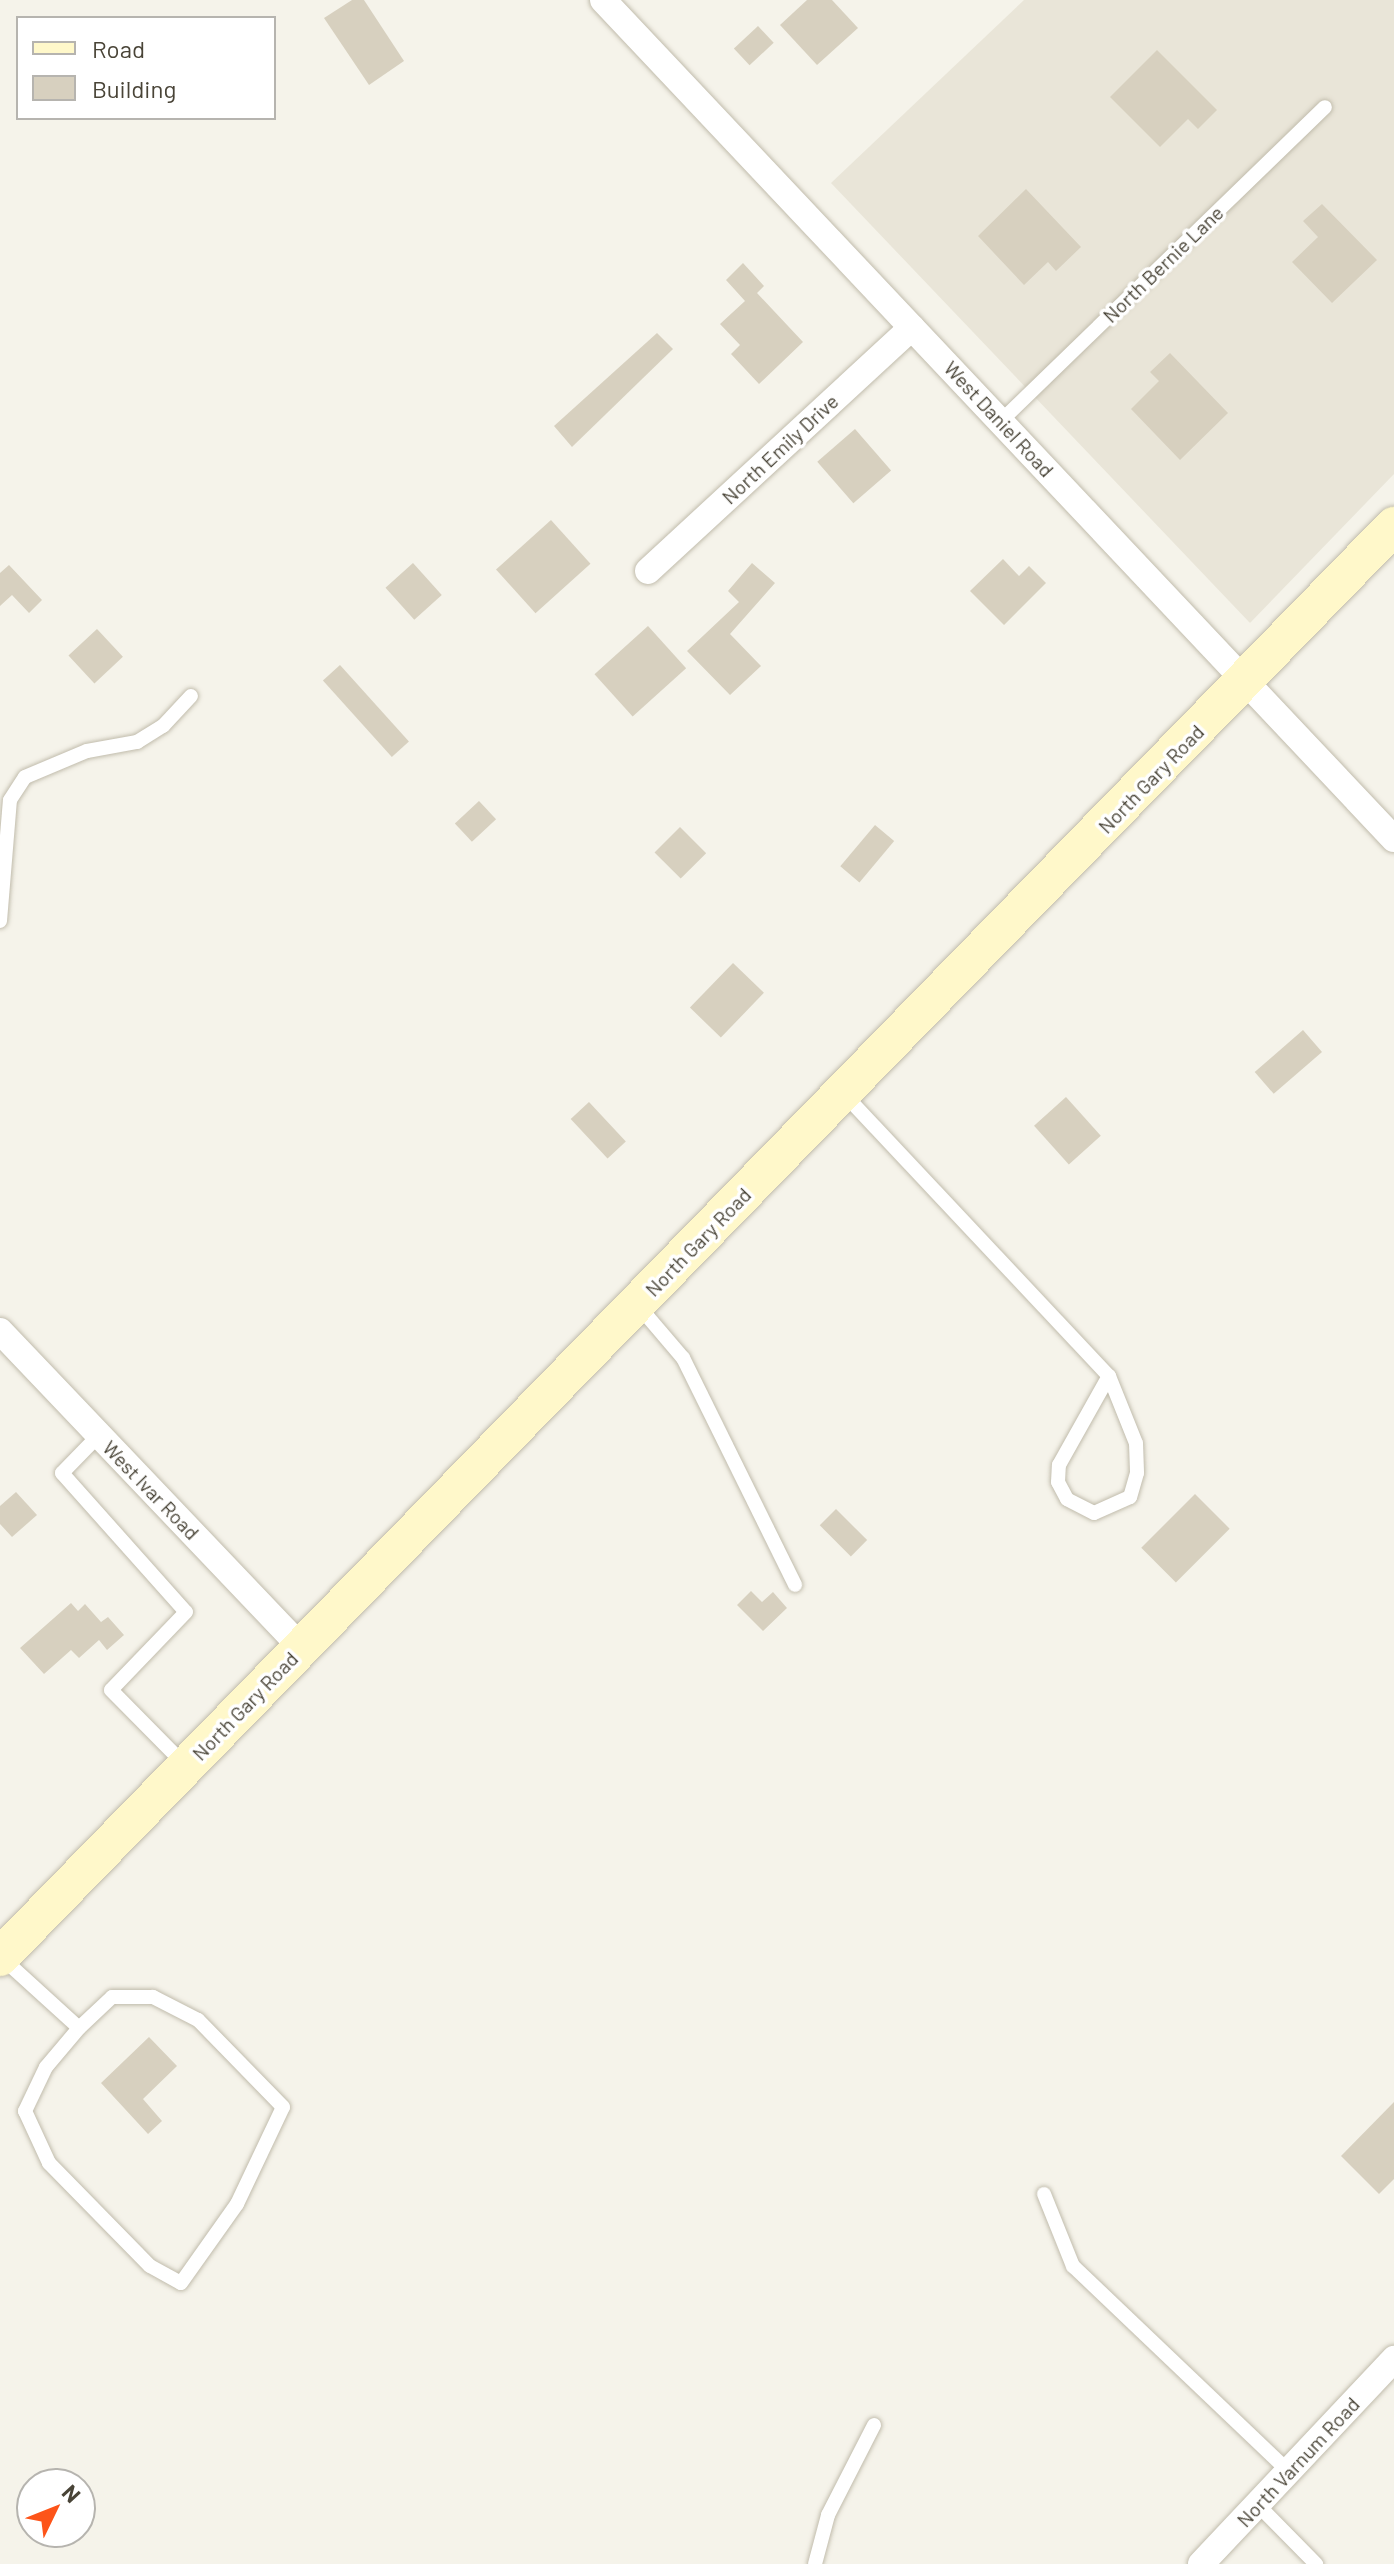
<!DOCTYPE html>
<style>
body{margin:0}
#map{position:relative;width:1394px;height:2564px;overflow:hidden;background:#f5f3ea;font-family:Barlow,sans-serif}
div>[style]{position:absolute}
.residential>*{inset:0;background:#e9e5d8}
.building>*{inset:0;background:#d7d0bf;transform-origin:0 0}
.roads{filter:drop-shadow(0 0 2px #c1bcac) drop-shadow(0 0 2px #c1bcac)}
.lane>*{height:14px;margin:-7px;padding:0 7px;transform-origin:7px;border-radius:7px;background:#fff}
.street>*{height:26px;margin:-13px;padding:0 13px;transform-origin:13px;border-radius:13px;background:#fff}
.secondary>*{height:38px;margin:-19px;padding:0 19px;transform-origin:19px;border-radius:19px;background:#fff8ca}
span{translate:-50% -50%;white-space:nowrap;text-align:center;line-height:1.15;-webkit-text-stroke:7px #fff;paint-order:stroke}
.street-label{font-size:20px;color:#494437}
.legend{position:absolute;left:16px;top:16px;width:260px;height:104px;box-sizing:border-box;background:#fff;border:2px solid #b6b4af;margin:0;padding:10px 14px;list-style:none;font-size:24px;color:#494437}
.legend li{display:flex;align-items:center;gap:16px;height:40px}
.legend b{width:40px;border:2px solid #b6b4af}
.north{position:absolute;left:16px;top:2468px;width:80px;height:80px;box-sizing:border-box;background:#fff;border:2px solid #b6b4af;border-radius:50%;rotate:47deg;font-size:22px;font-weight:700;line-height:32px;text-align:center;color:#494437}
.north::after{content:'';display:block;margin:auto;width:28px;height:36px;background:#fd5419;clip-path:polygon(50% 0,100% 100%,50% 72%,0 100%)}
</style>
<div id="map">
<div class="residential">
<div style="clip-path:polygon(1024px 0,1394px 0,1394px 474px,1250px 623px,831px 183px)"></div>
</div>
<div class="building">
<div style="clip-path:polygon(352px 0,364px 0,404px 61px,369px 85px,324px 18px)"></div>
<div style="clip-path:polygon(807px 0,832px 0,858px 28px,817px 65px,780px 25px)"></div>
<div style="left:758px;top:26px;width:23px;height:33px;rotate:47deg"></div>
<div style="clip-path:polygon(1157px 50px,1217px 110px,1198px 129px,1188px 119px,1160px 147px,1110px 97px)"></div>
<div style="clip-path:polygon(1026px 189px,1081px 247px,1056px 271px,1048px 262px,1024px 285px,978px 236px)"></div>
<div style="clip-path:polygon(1322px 204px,1377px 260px,1332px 303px,1292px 262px,1318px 237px,1303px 221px)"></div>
<div style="clip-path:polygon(743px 263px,764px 286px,757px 293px,803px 342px,759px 384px,731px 354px,740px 345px,720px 324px,745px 301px,726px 280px)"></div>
<div style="clip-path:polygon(657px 333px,673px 349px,572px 447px,554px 426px)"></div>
<div style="clip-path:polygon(1170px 353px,1228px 413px,1180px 460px,1131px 409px,1159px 381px,1150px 372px)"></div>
<div style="left:855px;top:429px;width:55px;height:50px;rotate:49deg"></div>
<div style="left:551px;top:520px;width:59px;height:74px;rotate:48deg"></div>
<div style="clip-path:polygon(1003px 559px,1019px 576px,1029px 566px,1046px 583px,1004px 625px,970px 591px)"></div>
<div style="left:413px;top:563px;width:43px;height:37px;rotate:48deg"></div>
<div style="clip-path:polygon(752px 563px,775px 583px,730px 634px,761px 666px,730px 695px,687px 651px,739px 602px,728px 591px)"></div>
<div style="clip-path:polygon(9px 565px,42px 600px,29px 613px,12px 595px,0 606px,0 573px)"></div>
<div style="left:648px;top:626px;width:57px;height:72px;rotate:48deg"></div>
<div style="left:97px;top:629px;width:38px;height:39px;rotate:47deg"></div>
<div style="left:340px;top:665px;width:103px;height:23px;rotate:48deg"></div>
<div style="left:479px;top:801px;width:25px;height:33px;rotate:47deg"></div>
<div style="left:875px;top:825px;width:25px;height:54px;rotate:40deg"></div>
<div style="left:680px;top:827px;width:37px;height:36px;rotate:45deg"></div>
<div style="left:733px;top:963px;width:43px;height:62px;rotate:44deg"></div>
<div style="left:1303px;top:1030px;width:29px;height:64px;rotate:49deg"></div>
<div style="left:1066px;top:1097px;width:52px;height:43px;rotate:48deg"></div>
<div style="left:589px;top:1102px;width:54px;height:25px;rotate:47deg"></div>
<div style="clip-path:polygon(16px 1492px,37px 1515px,12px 1537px,0 1524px,0 1506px)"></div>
<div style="left:1195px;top:1494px;width:49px;height:76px;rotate:45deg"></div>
<div style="left:836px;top:1509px;width:44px;height:23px;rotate:45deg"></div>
<div style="clip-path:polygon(751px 1591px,762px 1602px,773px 1592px,787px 1608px,763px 1631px,737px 1605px)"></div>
<div style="clip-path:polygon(71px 1603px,78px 1611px,85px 1604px,101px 1622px,108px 1617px,124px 1635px,107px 1650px,99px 1640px,79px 1658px,71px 1650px,44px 1674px,20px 1648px)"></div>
<div style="clip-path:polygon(149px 2037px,177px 2066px,143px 2099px,162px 2121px,148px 2134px,101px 2083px)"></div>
<div style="clip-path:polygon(1394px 2102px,1394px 2179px,1379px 2194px,1341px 2156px)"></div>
</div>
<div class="roads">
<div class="lane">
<div style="left:1001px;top:421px;width:451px;rotate:-44.1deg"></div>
<div style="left:0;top:921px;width:121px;rotate:-85.3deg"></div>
<div style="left:10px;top:800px;width:27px;rotate:-57deg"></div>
<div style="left:25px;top:777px;width:67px;rotate:-22.8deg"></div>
<div style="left:87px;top:751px;width:51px;rotate:-10.2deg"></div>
<div style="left:137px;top:742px;width:31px;rotate:-32deg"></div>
<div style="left:163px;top:726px;width:41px;rotate:-47deg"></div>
<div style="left:844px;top:1094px;width:387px;rotate:46.8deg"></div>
<div style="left:1109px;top:1376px;width:72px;rotate:68.1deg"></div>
<div style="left:1136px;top:1443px;width:30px;rotate:88deg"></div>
<div style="left:1137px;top:1473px;width:25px;rotate:106deg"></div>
<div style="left:1130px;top:1497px;width:39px;rotate:156deg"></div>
<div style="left:1094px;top:1513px;width:30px;rotate:-153deg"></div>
<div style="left:1067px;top:1499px;width:19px;rotate:-118deg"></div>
<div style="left:1058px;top:1482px;width:17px;rotate:-87deg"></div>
<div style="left:1059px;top:1465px;width:102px;rotate:-60.7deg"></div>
<div style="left:637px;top:1304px;width:71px;rotate:49.6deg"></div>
<div style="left:683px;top:1358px;width:253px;rotate:63.7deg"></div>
<div style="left:99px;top:1435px;width:53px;rotate:134.2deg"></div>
<div style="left:62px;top:1473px;width:186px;rotate:48.3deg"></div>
<div style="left:186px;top:1612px;width:108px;rotate:133.9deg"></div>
<div style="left:111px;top:1690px;width:107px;rotate:45.4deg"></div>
<div style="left:1px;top:1957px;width:105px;rotate:42.3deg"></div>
<div style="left:79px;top:2028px;width:51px;rotate:130.2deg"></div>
<div style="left:46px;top:2067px;width:49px;rotate:115.5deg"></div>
<div style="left:25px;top:2111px;width:57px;rotate:65.2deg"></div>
<div style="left:49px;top:2163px;width:144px;rotate:45.6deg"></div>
<div style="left:150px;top:2266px;width:35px;rotate:29deg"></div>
<div style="left:181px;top:2283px;width:97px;rotate:-54.7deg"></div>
<div style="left:237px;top:2204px;width:107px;rotate:-64.6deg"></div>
<div style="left:283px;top:2107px;width:122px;rotate:-134.3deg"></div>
<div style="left:198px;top:2020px;width:51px;rotate:-152.9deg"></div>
<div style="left:153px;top:1997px;width:41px;rotate:180deg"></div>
<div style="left:112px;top:1997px;width:45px;rotate:136.8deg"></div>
<div style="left:1044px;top:2194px;width:78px;rotate:68.1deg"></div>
<div style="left:1073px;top:2266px;width:298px;rotate:43.6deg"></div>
<div style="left:1258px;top:2505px;width:83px;rotate:45.5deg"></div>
<div style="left:815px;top:2564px;width:51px;rotate:-75.1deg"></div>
<div style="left:828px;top:2515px;width:101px;rotate:-62.9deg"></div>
</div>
<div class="street">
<div style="left:603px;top:0;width:1153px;rotate:46.69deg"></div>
<div style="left:648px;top:571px;width:359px;rotate:-42.7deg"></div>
<div style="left:0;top:1331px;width:438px;rotate:46.4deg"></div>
<div style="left:1201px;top:2564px;width:282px;rotate:-46.7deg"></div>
</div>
<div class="secondary">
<div style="left:0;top:1957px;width:1998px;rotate:-45.75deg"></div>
</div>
</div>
<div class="street-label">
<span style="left:1163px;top:264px;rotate:-44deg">North Bernie Lane</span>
<span style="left:999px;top:419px;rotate:47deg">West Daniel Road</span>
<span style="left:780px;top:449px;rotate:-43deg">North Emily Drive</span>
<span style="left:1151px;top:779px;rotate:-46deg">North Gary Road</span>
<span style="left:698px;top:1242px;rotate:-46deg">North Gary Road</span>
<span style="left:151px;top:1490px;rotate:46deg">West Ivar Road</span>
<span style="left:245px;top:1706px;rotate:-46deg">North Gary Road</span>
<span style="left:1298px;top:2462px;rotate:-47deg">North Varnum Road</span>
</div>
<ul class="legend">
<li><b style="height:10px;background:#fff8ca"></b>Road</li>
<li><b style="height:22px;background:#d7d0bf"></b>Building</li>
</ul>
<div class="north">N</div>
</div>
